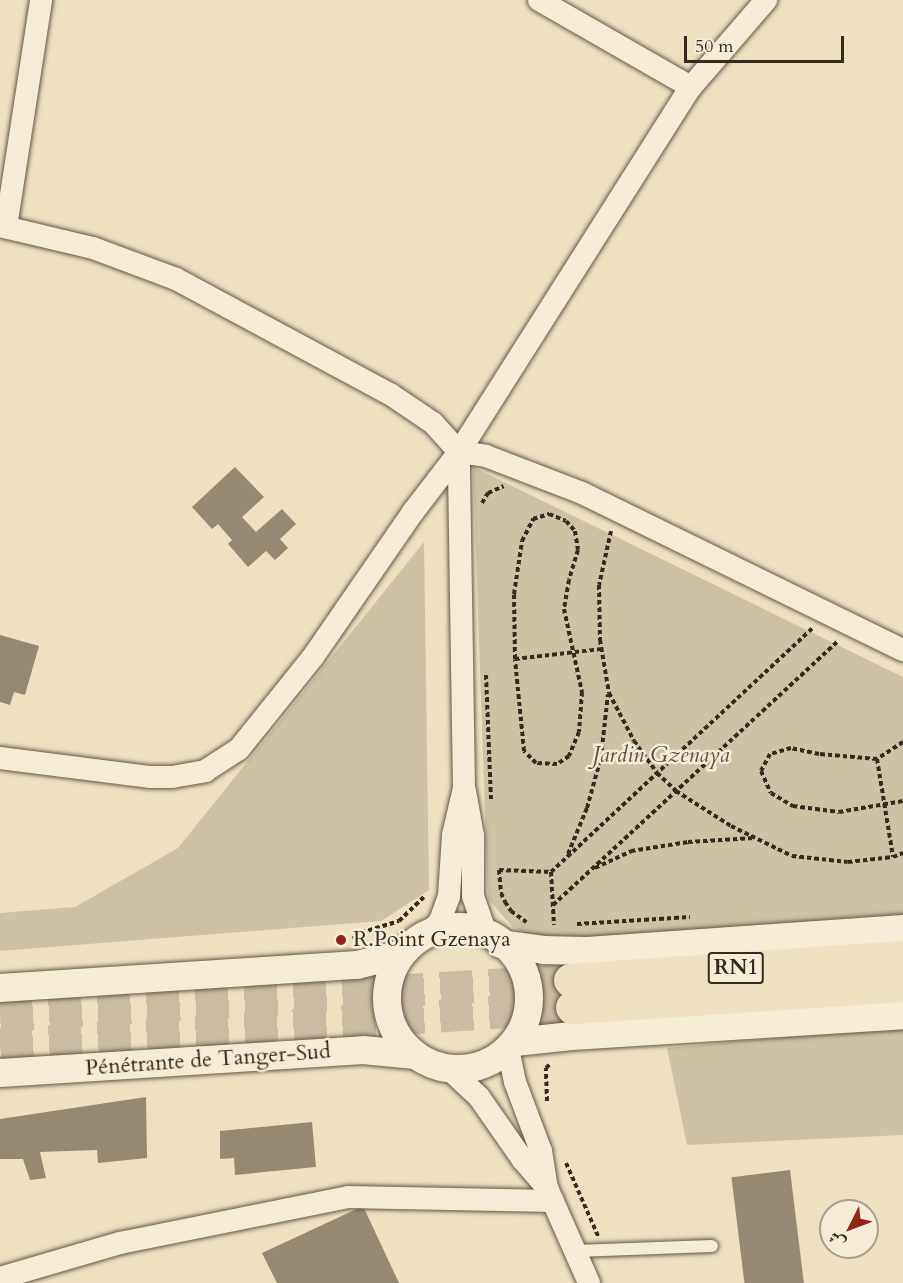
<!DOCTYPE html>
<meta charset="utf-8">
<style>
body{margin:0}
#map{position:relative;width:903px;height:1283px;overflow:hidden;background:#eee1c0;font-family:Cardo,Amiri,serif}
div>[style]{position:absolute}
.green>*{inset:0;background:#cec2a4}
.building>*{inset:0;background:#958972;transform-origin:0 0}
.trunk-tunnel>*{height:33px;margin-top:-16.5px;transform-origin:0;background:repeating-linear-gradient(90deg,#c9bca0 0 33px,transparent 0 49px)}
.path>*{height:4px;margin-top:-2px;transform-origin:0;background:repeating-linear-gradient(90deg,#342a1e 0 4.5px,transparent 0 7.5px)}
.roads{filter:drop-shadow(0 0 2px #625846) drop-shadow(0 0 2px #625846)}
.service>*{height:12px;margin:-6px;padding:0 6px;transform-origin:6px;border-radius:6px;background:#f4ecd6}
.minor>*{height:22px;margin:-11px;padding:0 11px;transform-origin:11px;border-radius:11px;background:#f4ecd6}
.tertiary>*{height:28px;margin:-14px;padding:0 14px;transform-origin:14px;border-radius:14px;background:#f4ecd6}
.tertiary>.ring{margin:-14px;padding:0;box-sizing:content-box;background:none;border:28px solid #f4ecd6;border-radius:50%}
.trunk>*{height:33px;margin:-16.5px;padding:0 16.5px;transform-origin:16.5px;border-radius:16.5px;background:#eee1c0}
.dots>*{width:16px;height:16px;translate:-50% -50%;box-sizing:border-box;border:3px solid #f4ecd6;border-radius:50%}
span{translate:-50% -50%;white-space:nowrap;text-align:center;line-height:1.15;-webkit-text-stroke:5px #f4ecd6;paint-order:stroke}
.shield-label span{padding:2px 4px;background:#f4ecd6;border:2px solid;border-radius:4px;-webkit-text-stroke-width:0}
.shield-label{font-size:21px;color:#342a1e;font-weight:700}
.park-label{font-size:22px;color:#5a5040;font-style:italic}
.poi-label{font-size:22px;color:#342a1e}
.left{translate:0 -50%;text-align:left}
.street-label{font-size:22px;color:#342a1e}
.north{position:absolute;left:819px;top:1199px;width:60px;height:60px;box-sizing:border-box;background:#f4ecd6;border:2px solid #a79e8c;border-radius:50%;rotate:228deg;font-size:16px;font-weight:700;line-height:24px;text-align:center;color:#342a1e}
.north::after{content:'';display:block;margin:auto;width:21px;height:27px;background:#8f2418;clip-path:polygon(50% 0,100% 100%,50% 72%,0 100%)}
.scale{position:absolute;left:684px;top:36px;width:160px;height:27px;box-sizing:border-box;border:3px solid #342a1e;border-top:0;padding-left:8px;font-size:18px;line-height:21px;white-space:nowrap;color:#342a1e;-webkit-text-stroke:4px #f4ecd6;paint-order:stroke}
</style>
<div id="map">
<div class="green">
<div style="clip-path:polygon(473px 467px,903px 677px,903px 918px,539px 940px,513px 927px,488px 899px)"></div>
<div style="clip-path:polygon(424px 542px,429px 890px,381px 921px,0 951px,0 913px,75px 907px,178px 848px)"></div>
<div style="clip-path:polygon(903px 1026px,903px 1135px,687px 1145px,667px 1048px)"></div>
</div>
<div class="building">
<div style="clip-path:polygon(235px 467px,264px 497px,242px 517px,256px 532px,282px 509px,296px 524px,280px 539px,288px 548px,275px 560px,266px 551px,248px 567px,228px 544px,232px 540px,218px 524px,212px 529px,192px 507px)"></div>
<div style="clip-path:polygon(0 635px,39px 646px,25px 695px,14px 692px,10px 705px,0 702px)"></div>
<div style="clip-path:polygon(146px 1097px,147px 1158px,98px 1163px,97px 1150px,40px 1152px,46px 1178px,30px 1180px,23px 1159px,0 1159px,0 1119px)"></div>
<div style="clip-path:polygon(312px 1122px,316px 1167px,235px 1175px,234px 1158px,220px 1159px,220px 1131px)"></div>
<div style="left:790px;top:1170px;width:114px;height:59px;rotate:83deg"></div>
<div style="clip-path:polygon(363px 1206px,399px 1283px,277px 1283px,262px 1253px)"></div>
</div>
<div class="trunk-tunnel">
<div style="left:0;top:1015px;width:571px;rotate:-3.51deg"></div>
<div style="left:0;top:1044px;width:573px;rotate:-3.7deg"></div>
</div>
<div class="path">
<div style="left:482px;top:503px;width:12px;rotate:-59deg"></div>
<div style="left:488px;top:493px;width:17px;rotate:-24deg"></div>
<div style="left:549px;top:514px;width:18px;rotate:22deg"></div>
<div style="left:566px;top:521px;width:13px;rotate:48deg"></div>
<div style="left:575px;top:531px;width:19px;rotate:81deg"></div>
<div style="left:578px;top:550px;width:31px;rotate:107deg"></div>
<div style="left:569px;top:580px;width:29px;rotate:100deg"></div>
<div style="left:564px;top:609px;width:85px;rotate:77.8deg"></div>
<div style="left:582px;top:692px;width:40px;rotate:94.3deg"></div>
<div style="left:579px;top:732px;width:26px;rotate:113deg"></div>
<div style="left:569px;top:756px;width:14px;rotate:146deg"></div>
<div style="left:557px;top:764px;width:21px;rotate:-177deg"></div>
<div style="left:536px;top:763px;width:17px;rotate:-135deg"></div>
<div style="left:524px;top:751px;width:92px;rotate:-95.6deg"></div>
<div style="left:515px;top:659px;width:65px;rotate:-90.9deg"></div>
<div style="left:514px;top:594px;width:54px;rotate:-81.4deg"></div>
<div style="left:522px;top:541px;width:25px;rotate:-63deg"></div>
<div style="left:533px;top:519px;width:17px;rotate:-17deg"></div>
<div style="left:611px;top:531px;width:55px;rotate:102.5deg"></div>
<div style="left:599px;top:585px;width:55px;rotate:89deg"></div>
<div style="left:600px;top:640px;width:54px;rotate:80.4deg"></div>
<div style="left:609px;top:693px;width:54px;rotate:62.5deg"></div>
<div style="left:634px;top:741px;width:39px;rotate:54deg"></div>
<div style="left:657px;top:773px;width:26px;rotate:43deg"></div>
<div style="left:676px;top:791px;width:65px;rotate:32.5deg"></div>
<div style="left:731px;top:826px;width:68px;rotate:26.2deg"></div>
<div style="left:792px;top:856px;width:56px;rotate:6.1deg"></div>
<div style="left:848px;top:862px;width:45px;rotate:-6.3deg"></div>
<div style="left:893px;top:857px;width:11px;rotate:-22deg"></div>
<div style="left:515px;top:659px;width:88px;rotate:-6.6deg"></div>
<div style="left:486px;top:675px;width:127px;rotate:87.7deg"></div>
<div style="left:903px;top:742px;width:31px;rotate:147deg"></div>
<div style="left:877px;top:759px;width:58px;rotate:-175.1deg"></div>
<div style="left:819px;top:754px;width:29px;rotate:-168deg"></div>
<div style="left:791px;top:748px;width:22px;rotate:164deg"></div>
<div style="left:770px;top:754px;width:19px;rotate:118deg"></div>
<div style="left:761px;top:771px;width:24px;rotate:66deg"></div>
<div style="left:771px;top:793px;width:26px;rotate:31deg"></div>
<div style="left:793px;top:806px;width:46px;rotate:7.4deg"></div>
<div style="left:839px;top:812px;width:65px;rotate:-9.8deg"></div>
<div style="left:877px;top:759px;width:99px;rotate:80.7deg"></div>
<div style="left:568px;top:854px;width:50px;rotate:-67.6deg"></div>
<div style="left:587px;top:808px;width:53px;rotate:-74.6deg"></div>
<div style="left:601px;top:757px;width:63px;rotate:-83.7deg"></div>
<div style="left:595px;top:868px;width:40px;rotate:-25deg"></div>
<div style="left:631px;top:851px;width:58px;rotate:-9deg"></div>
<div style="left:688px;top:842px;width:66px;rotate:-3.5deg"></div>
<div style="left:499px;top:870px;width:23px;rotate:85deg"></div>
<div style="left:501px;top:893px;width:10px;rotate:66deg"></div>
<div style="left:505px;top:902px;width:11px;rotate:56deg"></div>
<div style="left:511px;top:911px;width:19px;rotate:36deg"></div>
<div style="left:499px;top:870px;width:52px;rotate:2.2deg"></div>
<div style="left:551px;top:872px;width:53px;rotate:86.8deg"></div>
<div style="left:551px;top:872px;width:357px;rotate:-43deg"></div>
<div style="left:553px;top:905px;width:390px;rotate:-42.8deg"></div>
<div style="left:577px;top:924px;width:113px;rotate:-3.5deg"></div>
<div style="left:355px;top:940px;width:5px;rotate:-101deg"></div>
<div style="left:354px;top:935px;width:47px;rotate:-17.3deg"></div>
<div style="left:399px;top:921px;width:36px;rotate:-44deg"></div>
<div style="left:547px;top:1101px;width:33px;rotate:-92deg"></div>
<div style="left:546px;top:1068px;width:7px;rotate:-45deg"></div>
<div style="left:566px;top:1163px;width:80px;rotate:66.3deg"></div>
</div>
<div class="roads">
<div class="service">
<div style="left:575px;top:1251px;width:137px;rotate:-2.1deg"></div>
</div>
<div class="minor">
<div style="left:539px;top:0;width:175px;rotate:29.8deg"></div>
<div style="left:0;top:226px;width:96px;rotate:13.3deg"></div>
<div style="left:93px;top:248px;width:89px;rotate:20.5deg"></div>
<div style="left:176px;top:279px;width:243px;rotate:28.3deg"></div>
<div style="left:390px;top:394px;width:52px;rotate:34deg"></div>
<div style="left:433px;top:423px;width:39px;rotate:48deg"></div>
<div style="left:459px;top:452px;width:27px;rotate:8deg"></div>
<div style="left:486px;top:456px;width:103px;rotate:21.1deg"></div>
<div style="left:582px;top:493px;width:357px;rotate:26.1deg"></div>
<div style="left:6px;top:227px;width:230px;rotate:-81.2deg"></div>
<div style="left:0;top:758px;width:152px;rotate:7.2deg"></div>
<div style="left:151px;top:777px;width:21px"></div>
<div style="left:172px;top:777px;width:34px;rotate:-10deg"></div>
<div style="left:205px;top:771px;width:40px;rotate:-32.9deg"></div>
<div style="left:239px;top:749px;width:118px;rotate:-51.2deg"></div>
<div style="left:313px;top:657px;width:176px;rotate:-55.4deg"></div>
<div style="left:413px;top:512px;width:76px;rotate:-52.5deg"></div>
<div style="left:459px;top:452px;width:432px;rotate:-57.6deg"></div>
<div style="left:691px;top:87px;width:115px;rotate:-49.2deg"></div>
<div style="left:465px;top:791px;width:46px;rotate:79.9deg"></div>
<div style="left:473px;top:836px;width:60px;rotate:90deg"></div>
<div style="left:473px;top:896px;width:40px;rotate:71.1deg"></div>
<div style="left:431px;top:931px;width:13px;rotate:-48deg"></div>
<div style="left:440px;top:921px;width:27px;rotate:-70deg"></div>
<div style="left:449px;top:896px;width:61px;rotate:-86.2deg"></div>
<div style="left:453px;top:835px;width:48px;rotate:-76.8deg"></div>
<div style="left:464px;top:788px;width:336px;rotate:-90.9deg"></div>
<div style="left:508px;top:1049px;width:34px;rotate:78deg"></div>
<div style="left:515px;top:1082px;width:74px;rotate:69.4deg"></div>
<div style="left:541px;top:1151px;width:37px;rotate:81deg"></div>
<div style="left:547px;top:1188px;width:104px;rotate:66.1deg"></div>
<div style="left:449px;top:1069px;width:41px;rotate:43deg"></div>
<div style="left:479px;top:1097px;width:77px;rotate:55.1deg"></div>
<div style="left:523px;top:1160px;width:37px;rotate:49deg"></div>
<div style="left:0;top:1278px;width:125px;rotate:-16.3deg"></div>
<div style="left:120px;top:1243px;width:233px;rotate:-11.4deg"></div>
<div style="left:348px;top:1197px;width:205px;rotate:1.1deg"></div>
</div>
<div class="tertiary">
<div class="ring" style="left:387px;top:927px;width:114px;height:114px"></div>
<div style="left:501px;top:944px;width:43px;rotate:7.9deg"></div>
<div style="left:544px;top:950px;width:43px;rotate:1.3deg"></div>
<div style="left:587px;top:951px;width:317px;rotate:-4deg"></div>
<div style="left:0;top:988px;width:358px;rotate:-3.7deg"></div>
<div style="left:357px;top:965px;width:46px;rotate:-13.7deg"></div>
<div style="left:515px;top:1042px;width:57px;rotate:-6deg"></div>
<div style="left:572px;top:1036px;width:332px;rotate:-3.6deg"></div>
<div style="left:0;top:1073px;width:364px;rotate:-3.6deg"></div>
<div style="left:363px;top:1050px;width:52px;rotate:5.5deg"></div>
</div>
<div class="trunk">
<div style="left:570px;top:980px;width:334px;rotate:-4deg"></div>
<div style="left:572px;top:1007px;width:332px;rotate:-3.8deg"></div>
</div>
</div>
<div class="dots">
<div style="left:341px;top:940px;background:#8f2418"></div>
</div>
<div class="shield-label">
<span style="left:736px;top:968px">RN1</span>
</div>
<div class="park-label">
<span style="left:661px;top:756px">Jardin Gzenaya</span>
</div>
<div class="poi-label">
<span class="left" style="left:353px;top:940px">R.Point Gzenaya</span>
</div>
<div class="street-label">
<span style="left:208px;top:1060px;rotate:-4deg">Pénétrante de Tanger-Sud</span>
</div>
<div class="north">ش</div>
<div class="scale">50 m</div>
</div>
